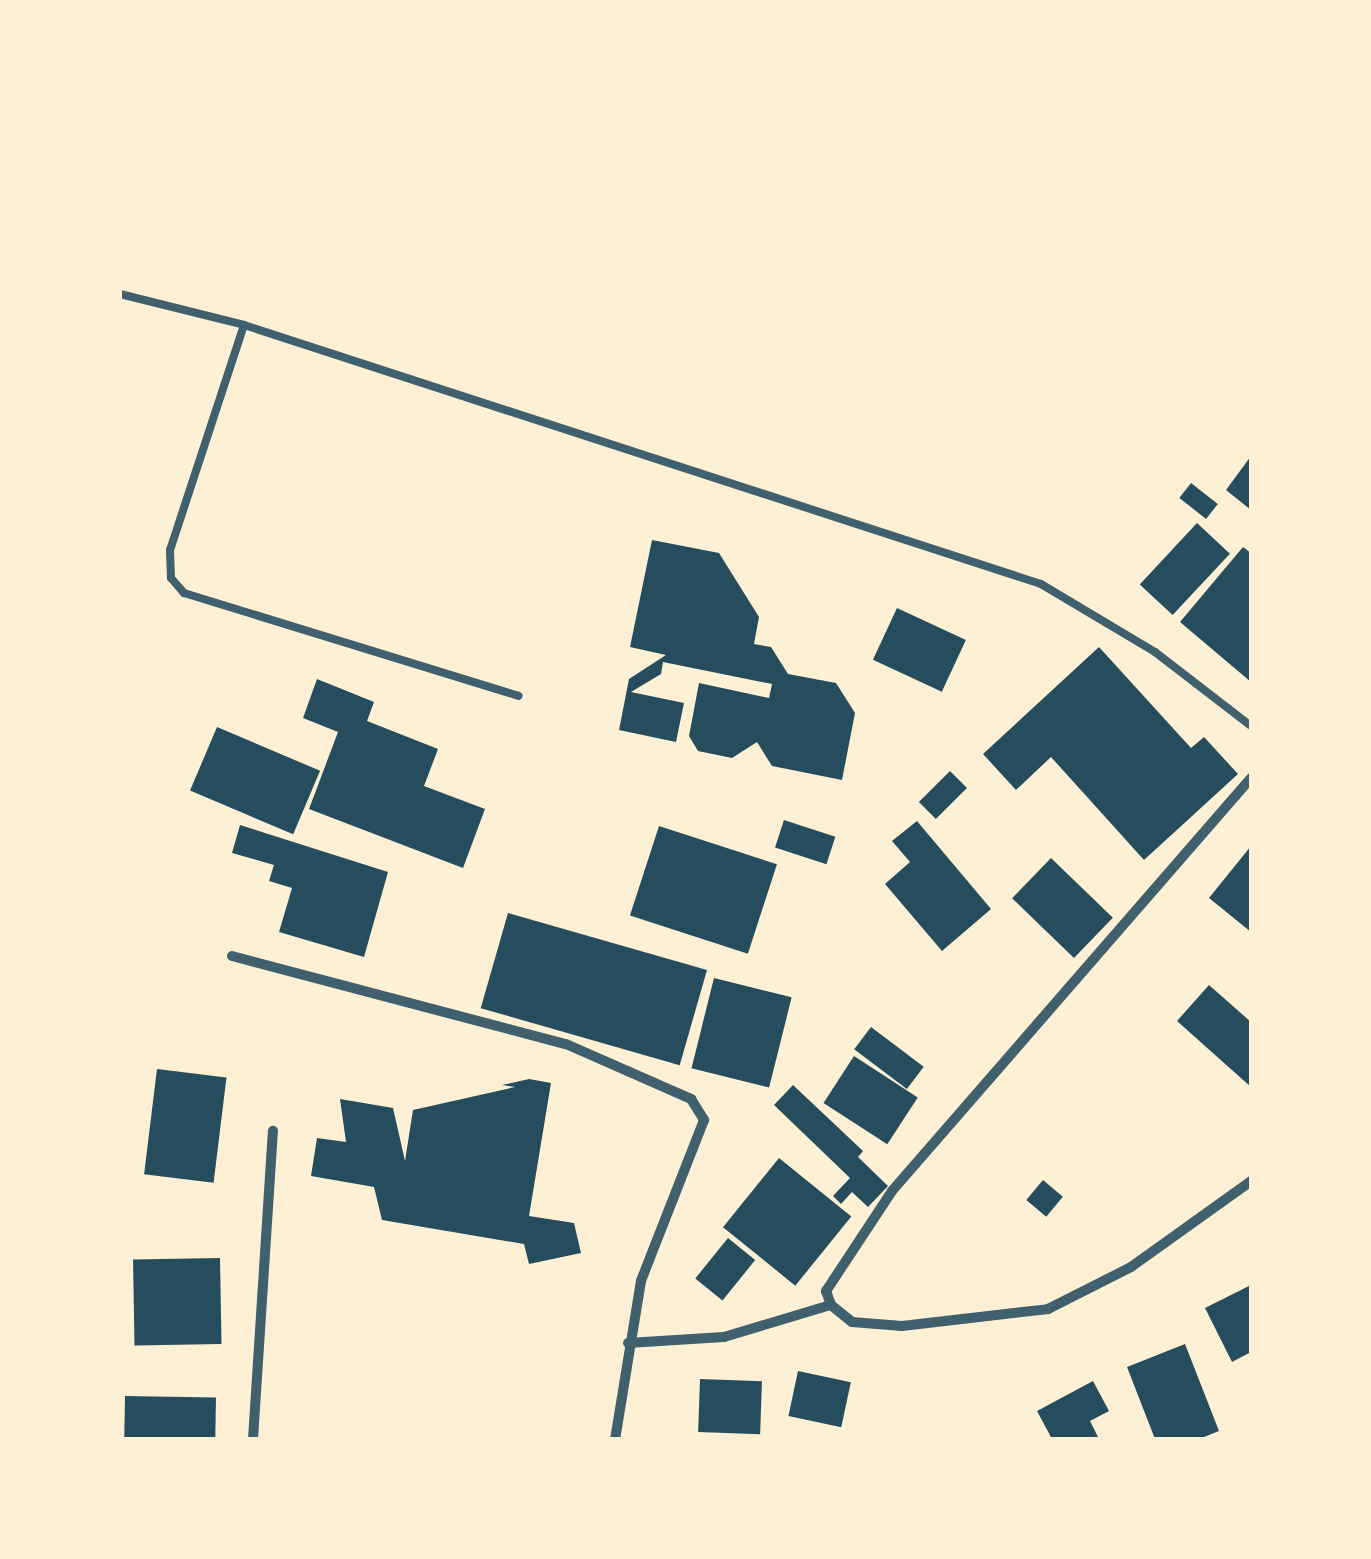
<!DOCTYPE html>
<style>
body{margin:0}
#map{position:relative;width:1371px;height:1559px;overflow:hidden;background:#fdf0d5;font-family:"Crimson Pro",serif}
div>[style]{position:absolute}
.building>*{inset:0;background:#264d5e;transform-origin:0 0}
.service>*{height:8px;margin:-4px;padding:0 4px;transform-origin:4px;border-radius:4px;background:#3f606c}
.minor>*{height:10px;margin:-5px;padding:0 5px;transform-origin:5px;border-radius:5px;background:#3f606c}
span{translate:-50% -50%;white-space:nowrap;text-align:center;line-height:1.15;-webkit-text-stroke:10px #fdf0d5;paint-order:stroke}
.frame{position:absolute;inset:0;border:122px solid #fdf0d5;pointer-events:none}
</style>
<div id="map">
<div class="building">
<div style="clip-path:polygon(1251px 456px,1251px 510px,1226px 490px)"></div>
<div style="left:1191px;top:483px;width:34px;height:19px;rotate:38deg"></div>
<div style="left:1197px;top:523px;width:45px;height:84px;rotate:43deg"></div>
<div style="clip-path:polygon(652px 540px,719px 553px,759px 617px,754px 644px,771px 647px,788px 674px,836px 683px,855px 713px,842px 780px,772px 766px,757px 742px,732px 758px,698px 751px,689px 736px,699px 683px,769px 698px,772px 684px,663px 662px,661px 674px,631px 692px,684px 703px,676px 742px,619px 730px,629px 679px,666px 655px,630px 647px)"></div>
<div style="clip-path:polygon(1243px 547px,1251px 553px,1251px 682px,1180px 622px)"></div>
<div style="left:897px;top:608px;width:76px;height:57px;rotate:25deg"></div>
<div style="clip-path:polygon(1099px 647px,1191px 748px,1204px 737px,1238px 774px,1144px 860px,1051px 757px,1016px 790px,983px 754px)"></div>
<div style="clip-path:polygon(317px 679px,374px 702px,367px 721px,438px 749px,424px 786px,485px 809px,463px 868px,309px 809px,338px 732px,303px 718px)"></div>
<div style="left:217px;top:727px;width:112px;height:69px;rotate:23deg"></div>
<div style="left:950px;top:771px;width:24px;height:44px;rotate:45deg"></div>
<div style="left:784px;top:820px;width:54px;height:29px;rotate:18deg"></div>
<div style="clip-path:polygon(917px 821px,991px 909px,942px 951px,885px 884px,910px 862px,892px 841px)"></div>
<div style="clip-path:polygon(240px 825px,388px 872px,364px 957px,279px 932px,292px 888px,269px 881px,274px 865px,232px 853px)"></div>
<div style="left:659px;top:826px;width:124px;height:94px;rotate:18deg"></div>
<div style="clip-path:polygon(1251px 846px,1251px 932px,1209px 898px)"></div>
<div style="left:1051px;top:858px;width:86px;height:56px;rotate:44deg"></div>
<div style="left:508px;top:913px;width:207px;height:99px;rotate:16deg"></div>
<div style="left:714px;top:978px;width:80px;height:93px;rotate:14deg"></div>
<div style="clip-path:polygon(1209px 985px,1251px 1022px,1251px 1087px,1177px 1021px)"></div>
<div style="left:871px;top:1027px;width:66px;height:28px;rotate:37deg"></div>
<div style="left:854px;top:1056px;width:76px;height:56px;rotate:33deg"></div>
<div style="left:157px;top:1069px;width:70px;height:106px;rotate:7deg"></div>
<div style="clip-path:polygon(529px 1079px,551px 1083px,529px 1216px,574px 1223px,581px 1253px,529px 1264px,524px 1244px,382px 1220px,374px 1187px,311px 1176px,317px 1138px,346px 1142px,340px 1099px,393px 1108px,405px 1161px,413px 1110px,515px 1087px,502px 1085px)"></div>
<div style="clip-path:polygon(793px 1085px,863px 1151px,858px 1157px,888px 1186px,868px 1207px,852px 1192px,841px 1204px,833px 1196px,850px 1178px,774px 1105px)"></div>
<div style="left:779px;top:1158px;width:93px;height:89px;rotate:39deg"></div>
<div style="left:1043px;top:1180px;width:26px;height:26px;rotate:40deg"></div>
<div style="left:728px;top:1238px;width:35px;height:52px;rotate:39deg"></div>
<div style="left:220px;top:1258px;width:86px;height:87px;rotate:89deg"></div>
<div style="clip-path:polygon(1251px 1285px,1251px 1352px,1232px 1362px,1205px 1308px)"></div>
<div style="clip-path:polygon(1185px 1344px,1219px 1431px,1199px 1439px,1155px 1439px,1127px 1367px)"></div>
<div style="left:798px;top:1371px;width:54px;height:46px;rotate:12deg"></div>
<div style="left:700px;top:1379px;width:62px;height:53px;rotate:2deg"></div>
<div style="clip-path:polygon(1093px 1381px,1109px 1411px,1090px 1421px,1099px 1439px,1052px 1439px,1037px 1411px)"></div>
<div style="left:125px;top:1396px;width:91px;height:43px;rotate:1deg"></div>
</div>
<div class="service">
<div style="left:120px;top:294px;width:128px;rotate:14deg"></div>
<div style="left:244px;top:325px;width:838px;rotate:18deg"></div>
<div style="left:1041px;top:584px;width:133px;rotate:30.8deg"></div>
<div style="left:1155px;top:652px;width:121px;rotate:37.6deg"></div>
<div style="left:244px;top:325px;width:237px;rotate:108.2deg"></div>
<div style="left:170px;top:550px;width:28px;rotate:88deg"></div>
<div style="left:171px;top:578px;width:20px;rotate:49deg"></div>
<div style="left:184px;top:593px;width:350px;rotate:17.1deg"></div>
</div>
<div class="minor">
<div style="left:1251px;top:778px;width:547px;rotate:131deg"></div>
<div style="left:892px;top:1191px;width:120px;rotate:123.4deg"></div>
<div style="left:826px;top:1291px;width:15px;rotate:70deg"></div>
<div style="left:831px;top:1305px;width:27px;rotate:39deg"></div>
<div style="left:852px;top:1322px;width:50px;rotate:4.6deg"></div>
<div style="left:902px;top:1326px;width:147px;rotate:-6.6deg"></div>
<div style="left:1048px;top:1309px;width:93px;rotate:-26.8deg"></div>
<div style="left:1131px;top:1267px;width:148px;rotate:-35.6deg"></div>
<div style="left:232px;top:956px;width:345px;rotate:14.8deg"></div>
<div style="left:566px;top:1044px;width:137px;rotate:23.7deg"></div>
<div style="left:691px;top:1099px;width:25px;rotate:58deg"></div>
<div style="left:704px;top:1120px;width:173px;rotate:111.4deg"></div>
<div style="left:641px;top:1281px;width:160px;rotate:99.3deg"></div>
<div style="left:628px;top:1343px;width:96px;rotate:-3.6deg"></div>
<div style="left:724px;top:1337px;width:112px;rotate:-16.7deg"></div>
<div style="left:253px;top:1439px;width:309px;rotate:-86.3deg"></div>
</div>
<div class="frame"></div>
</div>
